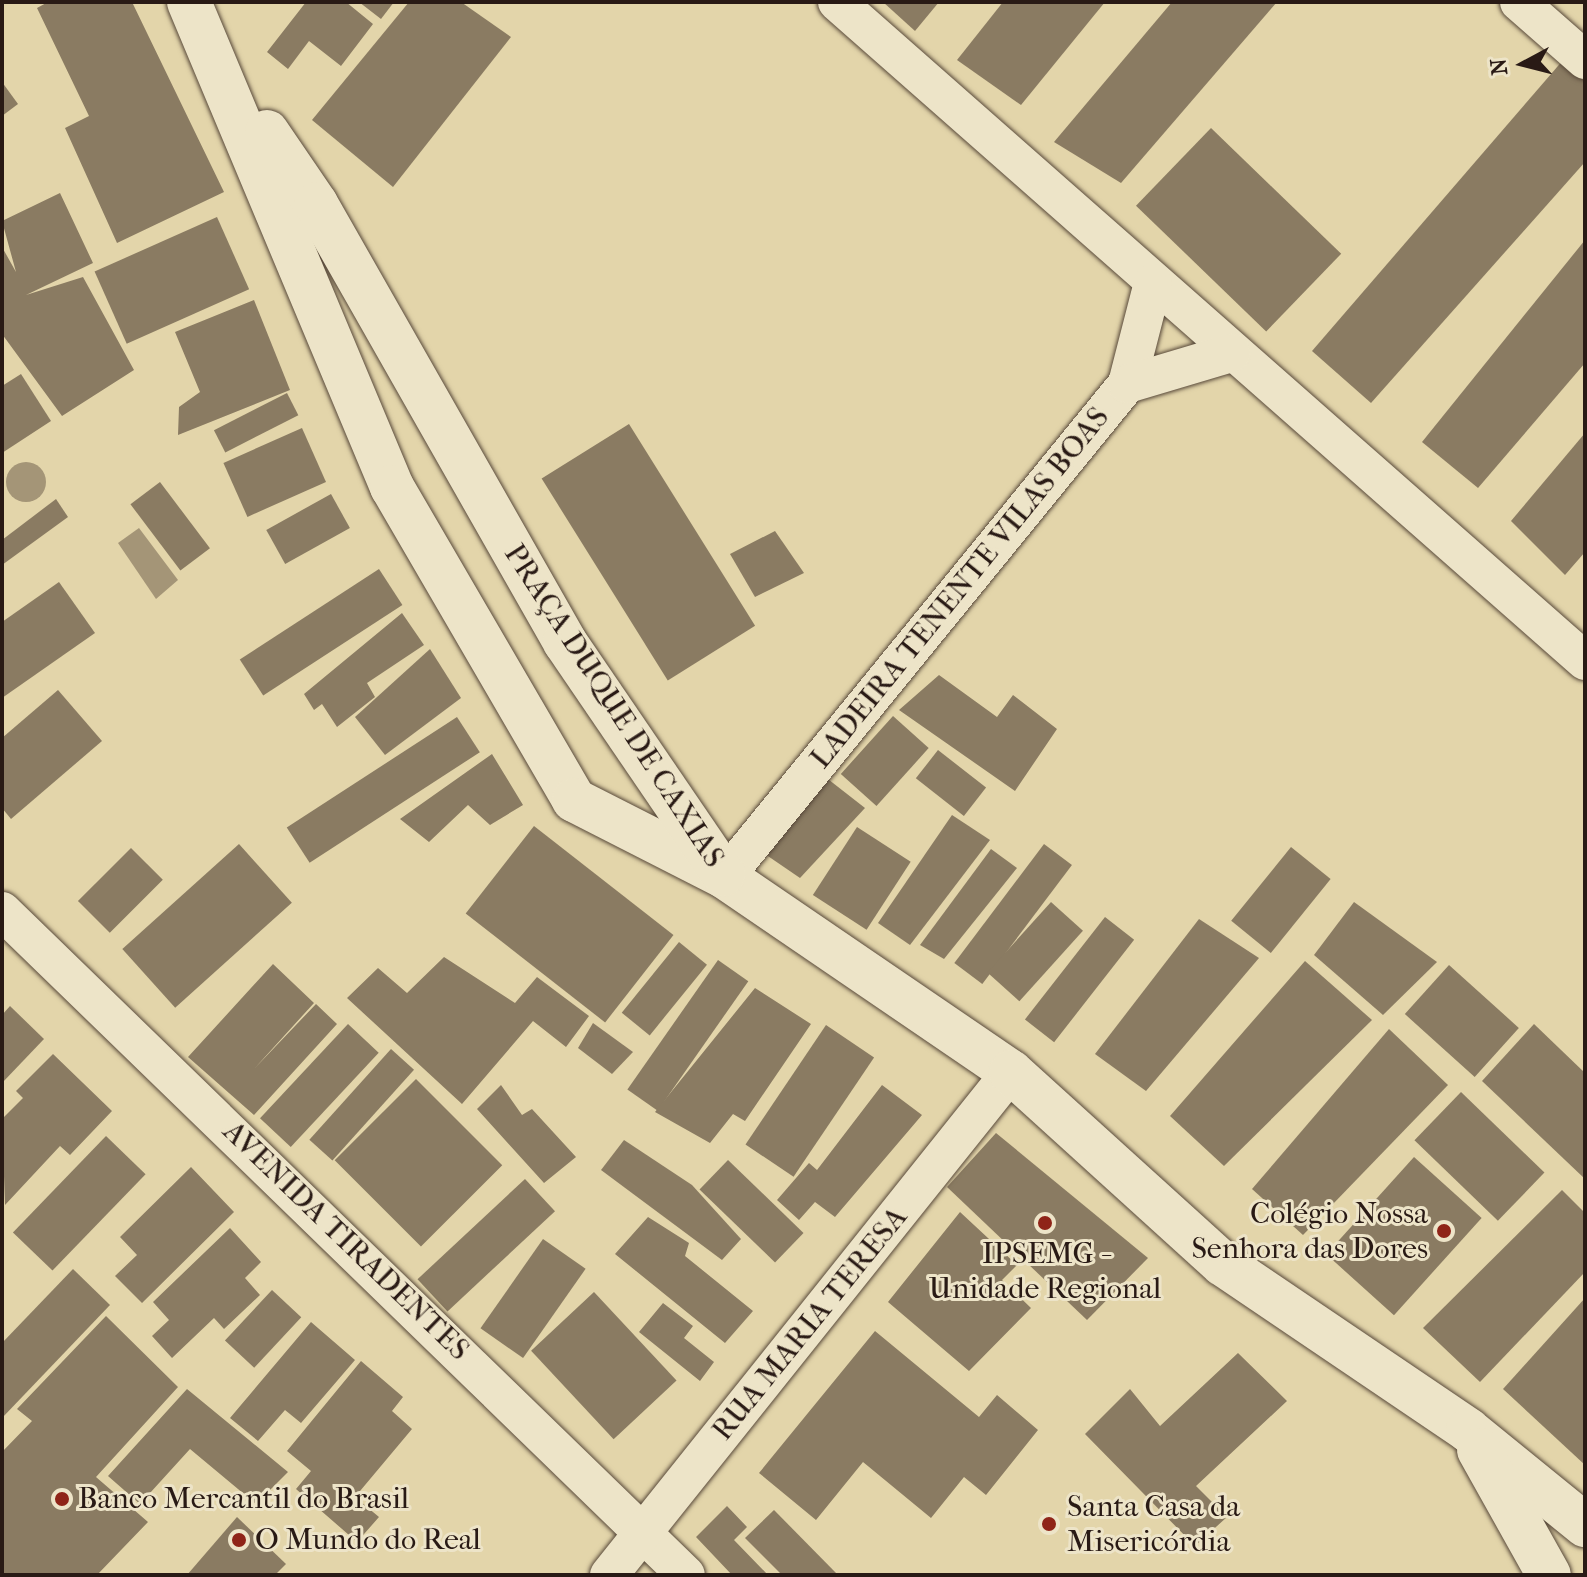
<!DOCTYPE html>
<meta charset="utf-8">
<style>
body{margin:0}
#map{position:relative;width:1587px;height:1577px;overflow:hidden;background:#e3d5aa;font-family:"IM FELL French Canon",serif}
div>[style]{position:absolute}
.water>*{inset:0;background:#a49577}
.round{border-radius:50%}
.building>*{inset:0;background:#8a7b62;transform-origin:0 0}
.roads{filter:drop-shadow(0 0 2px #58493a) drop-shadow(0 0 2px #58493a)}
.minor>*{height:38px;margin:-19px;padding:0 19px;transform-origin:19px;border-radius:19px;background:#ede4c8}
.secondary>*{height:44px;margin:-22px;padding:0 22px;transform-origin:22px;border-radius:22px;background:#ede4c8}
.dots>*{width:22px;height:22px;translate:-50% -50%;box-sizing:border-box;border:4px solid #ede4c8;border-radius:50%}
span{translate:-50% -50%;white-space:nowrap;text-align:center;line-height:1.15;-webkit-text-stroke:6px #ede4c8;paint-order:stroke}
.street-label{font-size:30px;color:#291a15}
.poi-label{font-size:30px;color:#291a15}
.right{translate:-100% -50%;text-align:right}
.left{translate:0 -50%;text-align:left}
.frame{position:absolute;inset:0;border:4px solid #291a15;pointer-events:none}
.north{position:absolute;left:1483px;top:24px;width:80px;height:80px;-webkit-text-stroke:6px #ede4c8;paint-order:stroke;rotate:263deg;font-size:22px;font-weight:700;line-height:32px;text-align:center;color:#291a15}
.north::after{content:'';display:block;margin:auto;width:28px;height:36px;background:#291a15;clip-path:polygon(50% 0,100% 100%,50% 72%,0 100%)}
</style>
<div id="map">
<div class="water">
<div class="round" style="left:6px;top:462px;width:40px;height:40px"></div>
<div style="clip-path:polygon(139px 528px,178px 580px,156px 599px,118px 543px)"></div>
</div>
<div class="building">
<div style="clip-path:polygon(48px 2px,132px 2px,224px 192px,117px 243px,65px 128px,89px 116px,37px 8px)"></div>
<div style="clip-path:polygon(306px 2px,346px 2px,373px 24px,341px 66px,309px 41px,288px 69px,267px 52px)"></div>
<div style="clip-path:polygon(359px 2px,394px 2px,381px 19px)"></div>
<div style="clip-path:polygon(409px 2px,461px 2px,511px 37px,393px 187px,312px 120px)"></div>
<div style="clip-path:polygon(883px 2px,939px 2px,915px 31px)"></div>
<div style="clip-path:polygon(1003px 2px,1105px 2px,1021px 105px,957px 60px)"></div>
<div style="clip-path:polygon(1172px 2px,1277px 2px,1121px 183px,1054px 142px)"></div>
<div style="clip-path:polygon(1564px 59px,1585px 82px,1585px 162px,1371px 403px,1312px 351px)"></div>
<div style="clip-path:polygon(2px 82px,18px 104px,2px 116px)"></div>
<div style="left:1211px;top:128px;width:181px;height:108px;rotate:44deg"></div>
<div style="clip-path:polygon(60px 193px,93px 263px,26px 295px,83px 277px,134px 370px,62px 416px,2px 334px,2px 247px,16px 272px,2px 221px)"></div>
<div style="left:217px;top:217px;width:79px;height:134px;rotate:66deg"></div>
<div style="clip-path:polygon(1585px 240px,1585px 363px,1478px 488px,1422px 442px)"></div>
<div style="clip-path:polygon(254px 300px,290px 390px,178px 435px,179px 407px,200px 392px,175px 332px)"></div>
<div style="clip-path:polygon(21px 374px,51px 421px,2px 453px,2px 386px)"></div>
<div style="left:287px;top:393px;width:25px;height:82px;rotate:63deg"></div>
<div style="left:629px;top:424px;width:238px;height:103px;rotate:58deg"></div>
<div style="left:302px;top:428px;width:59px;height:86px;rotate:66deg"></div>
<div style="clip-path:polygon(1585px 433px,1585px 552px,1565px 575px,1511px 521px)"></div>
<div style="left:160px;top:482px;width:83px;height:37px;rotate:53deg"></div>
<div style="left:331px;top:494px;width:39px;height:74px;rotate:61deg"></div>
<div style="clip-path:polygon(56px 499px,68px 517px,2px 565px,2px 540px)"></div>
<div style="clip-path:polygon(775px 531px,804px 573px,755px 597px,730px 554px)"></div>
<div style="left:379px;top:569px;width:43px;height:166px;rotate:57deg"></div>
<div style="clip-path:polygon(59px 582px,95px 633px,2px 698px,2px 622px)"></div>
<div style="clip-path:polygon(402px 613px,424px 645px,367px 683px,375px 697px,337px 727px,322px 704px,314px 710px,304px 694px)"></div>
<div style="clip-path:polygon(430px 649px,461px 698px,385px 755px,355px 717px)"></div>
<div style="clip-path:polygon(939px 675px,997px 717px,1013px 695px,1057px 729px,1015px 791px,899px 710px)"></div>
<div style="clip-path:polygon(58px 690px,102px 741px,11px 819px,2px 808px,2px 738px)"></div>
<div style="left:893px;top:716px;width:48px;height:78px;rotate:42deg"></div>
<div style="left:457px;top:717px;width:42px;height:203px;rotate:57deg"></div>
<div style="left:938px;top:750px;width:61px;height:36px;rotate:38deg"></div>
<div style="clip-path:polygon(492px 754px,523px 805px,490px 825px,468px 805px,429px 842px,400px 819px)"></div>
<div style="clip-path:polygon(824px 776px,865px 808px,800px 878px,762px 852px)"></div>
<div style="clip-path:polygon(952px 815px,990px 840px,910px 945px,878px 923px)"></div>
<div style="left:534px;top:826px;width:177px;height:111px;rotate:38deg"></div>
<div style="left:857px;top:827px;width:64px;height:81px;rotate:33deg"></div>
<div style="left:239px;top:844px;width:79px;height:157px;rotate:48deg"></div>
<div style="left:1044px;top:844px;width:35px;height:149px;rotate:37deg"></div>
<div style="left:1291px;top:847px;width:51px;height:95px;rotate:39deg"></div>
<div style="left:131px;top:848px;width:45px;height:75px;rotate:45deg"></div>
<div style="clip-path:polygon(991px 849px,1017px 868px,944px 959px,920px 945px)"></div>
<div style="left:1051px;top:902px;width:43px;height:95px;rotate:42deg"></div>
<div style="clip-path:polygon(1354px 902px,1437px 962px,1383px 1015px,1314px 955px)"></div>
<div style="left:1105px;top:917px;width:37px;height:130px;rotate:38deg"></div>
<div style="clip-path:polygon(1199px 919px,1259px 958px,1146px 1091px,1095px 1054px)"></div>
<div style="left:679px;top:942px;width:36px;height:91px;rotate:39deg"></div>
<div style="clip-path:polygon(444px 957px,515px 1003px,537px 977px,589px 1016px,566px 1047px,533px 1021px,462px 1104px,347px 998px,378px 968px,407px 993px)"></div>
<div style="left:718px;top:960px;width:37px;height:158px;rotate:35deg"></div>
<div style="clip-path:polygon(1305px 961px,1372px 1020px,1224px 1166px,1170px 1116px)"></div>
<div style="clip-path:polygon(273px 964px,314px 1003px,253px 1070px,316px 1004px,337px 1024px,254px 1115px,188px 1057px)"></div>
<div style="left:1449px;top:965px;width:94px;height:66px;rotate:42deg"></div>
<div style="clip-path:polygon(755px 988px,811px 1024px,745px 1121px,733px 1114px,710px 1143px,655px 1112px)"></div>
<div style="clip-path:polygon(10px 1006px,44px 1039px,2px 1083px,2px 1015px)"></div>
<div style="clip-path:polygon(593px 1023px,633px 1052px,612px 1074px,578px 1048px)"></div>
<div style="left:348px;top:1024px;width:42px;height:129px;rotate:43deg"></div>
<div style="clip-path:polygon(1534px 1024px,1585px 1073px,1585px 1179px,1482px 1081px)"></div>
<div style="left:826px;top:1025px;width:58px;height:144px;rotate:34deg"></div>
<div style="clip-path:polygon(1389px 1029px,1448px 1085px,1303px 1235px,1252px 1189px)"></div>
<div style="left:391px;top:1049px;width:31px;height:122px;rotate:42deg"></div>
<div style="clip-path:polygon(53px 1054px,112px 1111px,70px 1155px,60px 1146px,5px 1205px,2px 1119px,23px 1098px,16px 1091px)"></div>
<div style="left:416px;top:1079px;width:122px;height:115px;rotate:45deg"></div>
<div style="clip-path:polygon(501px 1085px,522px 1115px,532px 1109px,576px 1157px,544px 1183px,477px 1109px)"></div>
<div style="clip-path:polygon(882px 1085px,922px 1115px,835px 1217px,815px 1202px,799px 1220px,777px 1200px,809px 1163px,817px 1170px)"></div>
<div style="left:1461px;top:1092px;width:116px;height:67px;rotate:44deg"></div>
<div style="clip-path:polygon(996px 1133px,1148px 1258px,1087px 1320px,947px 1187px)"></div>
<div style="left:106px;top:1136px;width:55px;height:134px;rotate:44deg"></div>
<div style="clip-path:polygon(624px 1140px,692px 1185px,741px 1239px,722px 1260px,601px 1170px)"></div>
<div style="left:1414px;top:1157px;width:91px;height:131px;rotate:42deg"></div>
<div style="left:728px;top:1160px;width:105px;height:41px;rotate:44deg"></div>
<div style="clip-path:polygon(191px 1167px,234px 1212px,142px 1303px,115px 1276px,137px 1255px,120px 1237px)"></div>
<div style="left:525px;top:1179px;width:44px;height:147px;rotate:47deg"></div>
<div style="clip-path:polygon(1562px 1190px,1585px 1213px,1585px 1272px,1480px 1382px,1423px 1328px)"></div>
<div style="clip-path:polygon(960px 1212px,1017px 1265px,1002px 1280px,1031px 1308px,969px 1371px,888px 1302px)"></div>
<div style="clip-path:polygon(648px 1217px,689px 1243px,685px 1256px,753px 1311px,725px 1343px,615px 1254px)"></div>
<div style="clip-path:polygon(230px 1228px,261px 1262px,245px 1278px,260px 1295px,224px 1329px,214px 1318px,172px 1358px,152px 1336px,169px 1320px,153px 1302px)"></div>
<div style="left:543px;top:1239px;width:52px;height:109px;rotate:35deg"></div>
<div style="clip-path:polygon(73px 1269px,110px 1305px,2px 1418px,2px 1343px)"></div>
<div style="left:272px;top:1290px;width:40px;height:69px;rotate:43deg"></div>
<div style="left:594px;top:1292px;width:121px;height:86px;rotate:47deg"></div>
<div style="clip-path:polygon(1585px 1298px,1585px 1465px,1503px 1389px)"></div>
<div style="clip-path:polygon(663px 1303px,693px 1326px,684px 1338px,714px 1362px,700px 1381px,639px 1332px)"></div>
<div style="clip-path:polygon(106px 1316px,178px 1387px,96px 1477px,148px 1522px,97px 1575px,2px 1575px,2px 1452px,32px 1421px,17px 1409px)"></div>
<div style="clip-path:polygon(311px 1322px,355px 1360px,301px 1423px,285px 1410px,258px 1441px,230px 1418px)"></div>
<div style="clip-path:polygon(875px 1331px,979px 1417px,997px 1395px,1038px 1430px,986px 1495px,964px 1477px,931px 1518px,863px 1462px,816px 1520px,759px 1473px)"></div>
<div style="clip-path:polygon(1238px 1353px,1287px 1401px,1196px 1486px,1227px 1517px,1195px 1546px,1085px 1434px,1130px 1389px,1160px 1426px)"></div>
<div style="clip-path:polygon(361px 1361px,403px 1397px,392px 1411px,412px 1429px,355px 1497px,379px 1517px,357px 1542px,296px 1489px,311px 1471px,287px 1451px)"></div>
<div style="clip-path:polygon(187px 1389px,288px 1472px,256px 1504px,190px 1449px,140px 1504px,108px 1476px)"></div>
<div style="clip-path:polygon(727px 1506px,747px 1527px,734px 1540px,768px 1575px,732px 1575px,696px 1537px)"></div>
<div style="clip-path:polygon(774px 1510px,838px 1575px,782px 1575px,745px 1538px)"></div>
<div style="clip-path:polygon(237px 1517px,286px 1564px,275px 1575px,187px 1575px)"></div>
</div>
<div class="roads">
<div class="minor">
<div style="left:837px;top:2px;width:997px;rotate:41.38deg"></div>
<div style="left:1519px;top:2px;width:88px;rotate:41.3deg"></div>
<div style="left:1127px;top:384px;width:104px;rotate:-75.6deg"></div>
<div style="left:725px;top:877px;width:636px;rotate:-50.81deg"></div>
<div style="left:1127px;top:384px;width:109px;rotate:-16.6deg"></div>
<div style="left:2px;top:911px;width:953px;rotate:44.15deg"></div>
<div style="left:609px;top:1575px;width:644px;rotate:-51.37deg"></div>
</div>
<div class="secondary">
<div style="left:189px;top:2px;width:526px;rotate:67.29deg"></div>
<div style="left:392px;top:487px;width:362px;rotate:59.8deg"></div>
<div style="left:574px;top:800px;width:169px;rotate:27deg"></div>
<div style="left:725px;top:877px;width:346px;rotate:34.3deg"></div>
<div style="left:1011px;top:1072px;width:286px;rotate:42.2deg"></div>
<div style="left:1223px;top:1264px;width:296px;rotate:34.1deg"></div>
<div style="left:1468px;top:1430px;width:151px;rotate:39.1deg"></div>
<div style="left:267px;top:132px;width:87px;rotate:55.8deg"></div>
<div style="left:316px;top:204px;width:504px;rotate:60.38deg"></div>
<div style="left:565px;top:642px;width:281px;rotate:55.7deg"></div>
<div style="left:1479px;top:1450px;width:143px;rotate:60.8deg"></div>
</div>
</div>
<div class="dots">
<div style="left:1045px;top:1223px;background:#8f2418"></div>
<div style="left:1444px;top:1231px;background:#8f2418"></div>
<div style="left:62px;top:1499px;background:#8f2418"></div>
<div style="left:1049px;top:1524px;background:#8f2418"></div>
<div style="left:239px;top:1540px;background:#8f2418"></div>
</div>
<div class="street-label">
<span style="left:960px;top:588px;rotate:-51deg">LADEIRA TENENTE VILAS BOAS</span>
<span style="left:614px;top:706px;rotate:57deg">PRAÇA DUQUE DE CAXIAS</span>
<span style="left:346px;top:1241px;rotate:44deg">AVENIDA TIRADENTES</span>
<span style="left:810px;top:1324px;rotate:-51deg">RUA MARIA TERESA</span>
</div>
<div class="poi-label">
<span class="right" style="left:1428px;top:1231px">Colégio Nossa<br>Senhora das Dores</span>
<span style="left:1045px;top:1271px">IPSEMG -<br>Unidade Regional</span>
<span class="left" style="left:78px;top:1499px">Banco Mercantil do Brasil</span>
<span class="left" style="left:1067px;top:1524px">Santa Casa da<br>Misericórdia</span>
<span class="left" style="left:255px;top:1540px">O Mundo do Real</span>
</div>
<div class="frame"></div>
<div class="north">N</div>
</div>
